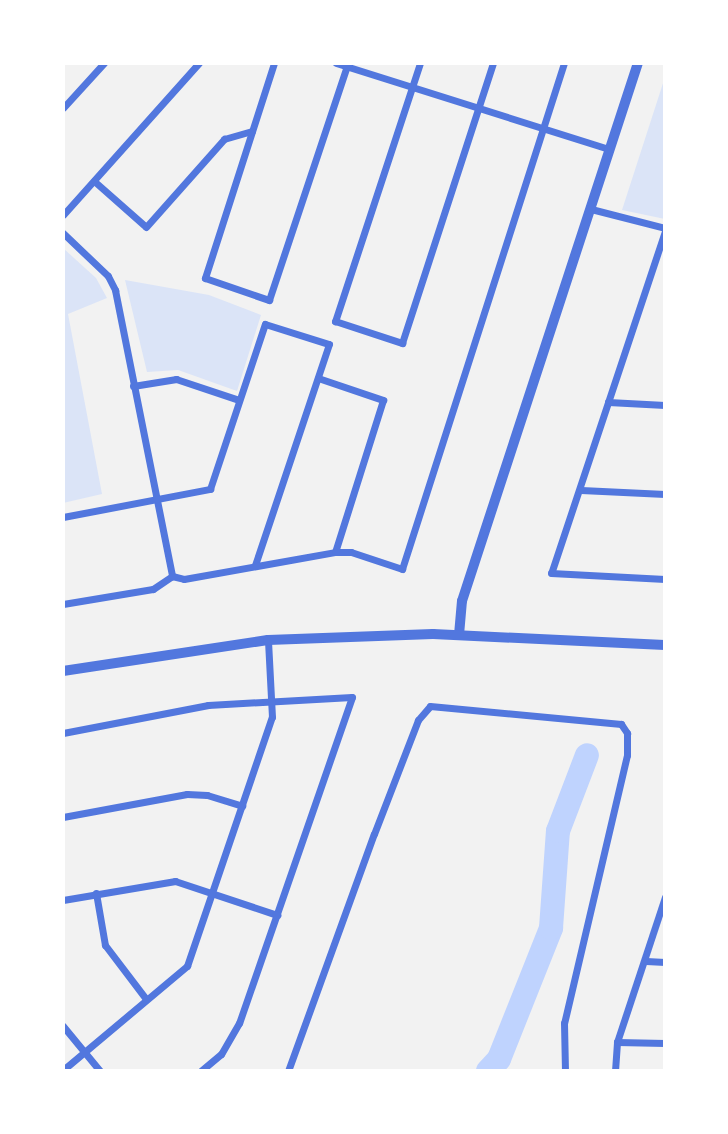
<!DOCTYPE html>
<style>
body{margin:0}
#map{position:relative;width:728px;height:1134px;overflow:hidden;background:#f2f2f2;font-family:"Titillium Web",sans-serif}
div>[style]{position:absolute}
.green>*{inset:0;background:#dbe4f7}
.river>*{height:24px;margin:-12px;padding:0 12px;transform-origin:12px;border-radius:12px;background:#bfd3fe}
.minor>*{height:7px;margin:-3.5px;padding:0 3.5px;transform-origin:3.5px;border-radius:3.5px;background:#5277de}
.tertiary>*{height:10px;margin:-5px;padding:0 5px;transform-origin:5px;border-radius:5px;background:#5277de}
span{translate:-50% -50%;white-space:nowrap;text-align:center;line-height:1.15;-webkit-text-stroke:7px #fff;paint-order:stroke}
.frame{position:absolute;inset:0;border:65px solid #fff;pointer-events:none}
</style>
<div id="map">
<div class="green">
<div style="clip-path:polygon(665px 77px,665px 219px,622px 210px)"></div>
<div style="clip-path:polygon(63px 248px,96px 278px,107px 298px,68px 314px,102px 494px,63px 503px)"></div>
<div style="clip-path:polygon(125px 280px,209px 295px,261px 315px,237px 391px,178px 370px,147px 372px)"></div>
</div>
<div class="river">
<div style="left:488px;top:1071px;width:16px;rotate:-47deg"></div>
<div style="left:499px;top:1059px;width:141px;rotate:-68.3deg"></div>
<div style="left:551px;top:928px;width:97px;rotate:-85.9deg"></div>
<div style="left:558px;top:831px;width:81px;rotate:-69.1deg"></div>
</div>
<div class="minor">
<div style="left:274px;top:63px;width:226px;rotate:107.8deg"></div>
<div style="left:205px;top:278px;width:68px;rotate:19deg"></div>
<div style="left:269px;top:300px;width:250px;rotate:-71.6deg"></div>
<div style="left:336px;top:63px;width:286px;rotate:17.5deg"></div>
<div style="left:420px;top:63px;width:272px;rotate:108.2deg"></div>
<div style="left:335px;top:321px;width:71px;rotate:18.2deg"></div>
<div style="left:402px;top:343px;width:294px;rotate:-72deg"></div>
<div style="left:63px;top:108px;width:61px;rotate:-47.7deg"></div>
<div style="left:94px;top:181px;width:69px;rotate:41.5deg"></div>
<div style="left:146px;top:227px;width:118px;rotate:-48.4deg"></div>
<div style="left:224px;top:139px;width:29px;rotate:-16deg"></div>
<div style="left:591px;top:209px;width:76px;rotate:14.4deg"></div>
<div style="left:63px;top:215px;width:204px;rotate:-48.2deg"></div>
<div style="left:665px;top:231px;width:360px;rotate:108.4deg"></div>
<div style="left:551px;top:573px;width:114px;rotate:3deg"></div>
<div style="left:63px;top:233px;width:62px;rotate:43.7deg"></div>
<div style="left:108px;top:276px;width:16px;rotate:63deg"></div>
<div style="left:115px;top:290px;width:292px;rotate:78.7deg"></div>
<div style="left:318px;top:378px;width:69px;rotate:18.7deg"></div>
<div style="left:383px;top:400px;width:159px;rotate:107.5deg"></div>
<div style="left:133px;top:386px;width:44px;rotate:-9.2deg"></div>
<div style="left:176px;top:379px;width:66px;rotate:18.4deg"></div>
<div style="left:608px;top:402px;width:57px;rotate:3deg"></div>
<div style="left:581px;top:490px;width:84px;rotate:2.7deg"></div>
<div style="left:63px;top:517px;width:150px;rotate:-10.8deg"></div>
<div style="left:210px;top:489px;width:174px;rotate:-71.6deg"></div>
<div style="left:265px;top:324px;width:67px;rotate:17.4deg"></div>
<div style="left:329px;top:344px;width:233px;rotate:108.5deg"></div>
<div style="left:63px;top:604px;width:91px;rotate:-9.5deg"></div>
<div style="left:153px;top:589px;width:23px;rotate:-34deg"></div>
<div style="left:172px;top:576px;width:12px;rotate:14deg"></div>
<div style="left:184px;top:579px;width:153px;rotate:-10.1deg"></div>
<div style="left:335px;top:552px;width:16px"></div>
<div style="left:351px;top:552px;width:54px;rotate:18.4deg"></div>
<div style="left:402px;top:569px;width:531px;rotate:-72.25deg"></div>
<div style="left:63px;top:733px;width:148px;rotate:-10.9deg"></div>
<div style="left:208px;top:705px;width:144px;rotate:-3.2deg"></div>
<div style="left:352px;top:697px;width:345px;rotate:109.1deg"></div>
<div style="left:239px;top:1023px;width:36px;rotate:120deg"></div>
<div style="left:221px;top:1054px;width:26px;rotate:140deg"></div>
<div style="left:63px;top:817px;width:126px;rotate:-10.5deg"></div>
<div style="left:187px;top:794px;width:20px;rotate:3deg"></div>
<div style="left:207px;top:795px;width:37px;rotate:17deg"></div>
<div style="left:96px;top:893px;width:53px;rotate:80.2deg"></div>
<div style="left:105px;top:945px;width:68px;rotate:52.8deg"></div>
<div style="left:63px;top:900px;width:114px;rotate:-9.6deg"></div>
<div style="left:175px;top:881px;width:108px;rotate:18.4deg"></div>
<div style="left:646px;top:961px;width:19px;rotate:3deg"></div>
<div style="left:63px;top:1026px;width:58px;rotate:50.6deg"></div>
<div style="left:617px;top:1042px;width:48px;rotate:1.2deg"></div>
<div style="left:63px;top:1070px;width:162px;rotate:-40deg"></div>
<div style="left:187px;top:966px;width:263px;rotate:-71.2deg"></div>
<div style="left:272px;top:717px;width:77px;rotate:-93deg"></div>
<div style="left:288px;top:1071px;width:252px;rotate:-70.1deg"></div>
<div style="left:374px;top:834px;width:122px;rotate:-68.9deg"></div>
<div style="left:418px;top:720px;width:18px;rotate:-49deg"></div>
<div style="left:430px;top:706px;width:192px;rotate:5.4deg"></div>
<div style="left:621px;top:724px;width:11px;rotate:56deg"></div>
<div style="left:627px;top:733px;width:22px;rotate:90deg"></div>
<div style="left:627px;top:755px;width:275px;rotate:103.2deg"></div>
<div style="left:564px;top:1023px;width:48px;rotate:88.8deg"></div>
<div style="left:615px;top:1071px;width:29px;rotate:-86deg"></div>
<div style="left:617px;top:1042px;width:153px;rotate:-71.7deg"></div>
</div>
<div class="tertiary">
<div style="left:459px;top:635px;width:34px;rotate:-85deg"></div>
<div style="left:462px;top:601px;width:566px;rotate:-71.89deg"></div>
<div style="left:63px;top:671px;width:207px;rotate:-8.6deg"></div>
<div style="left:268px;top:640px;width:165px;rotate:-2.1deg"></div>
<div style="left:433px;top:634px;width:232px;rotate:2.7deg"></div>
</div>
<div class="frame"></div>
</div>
